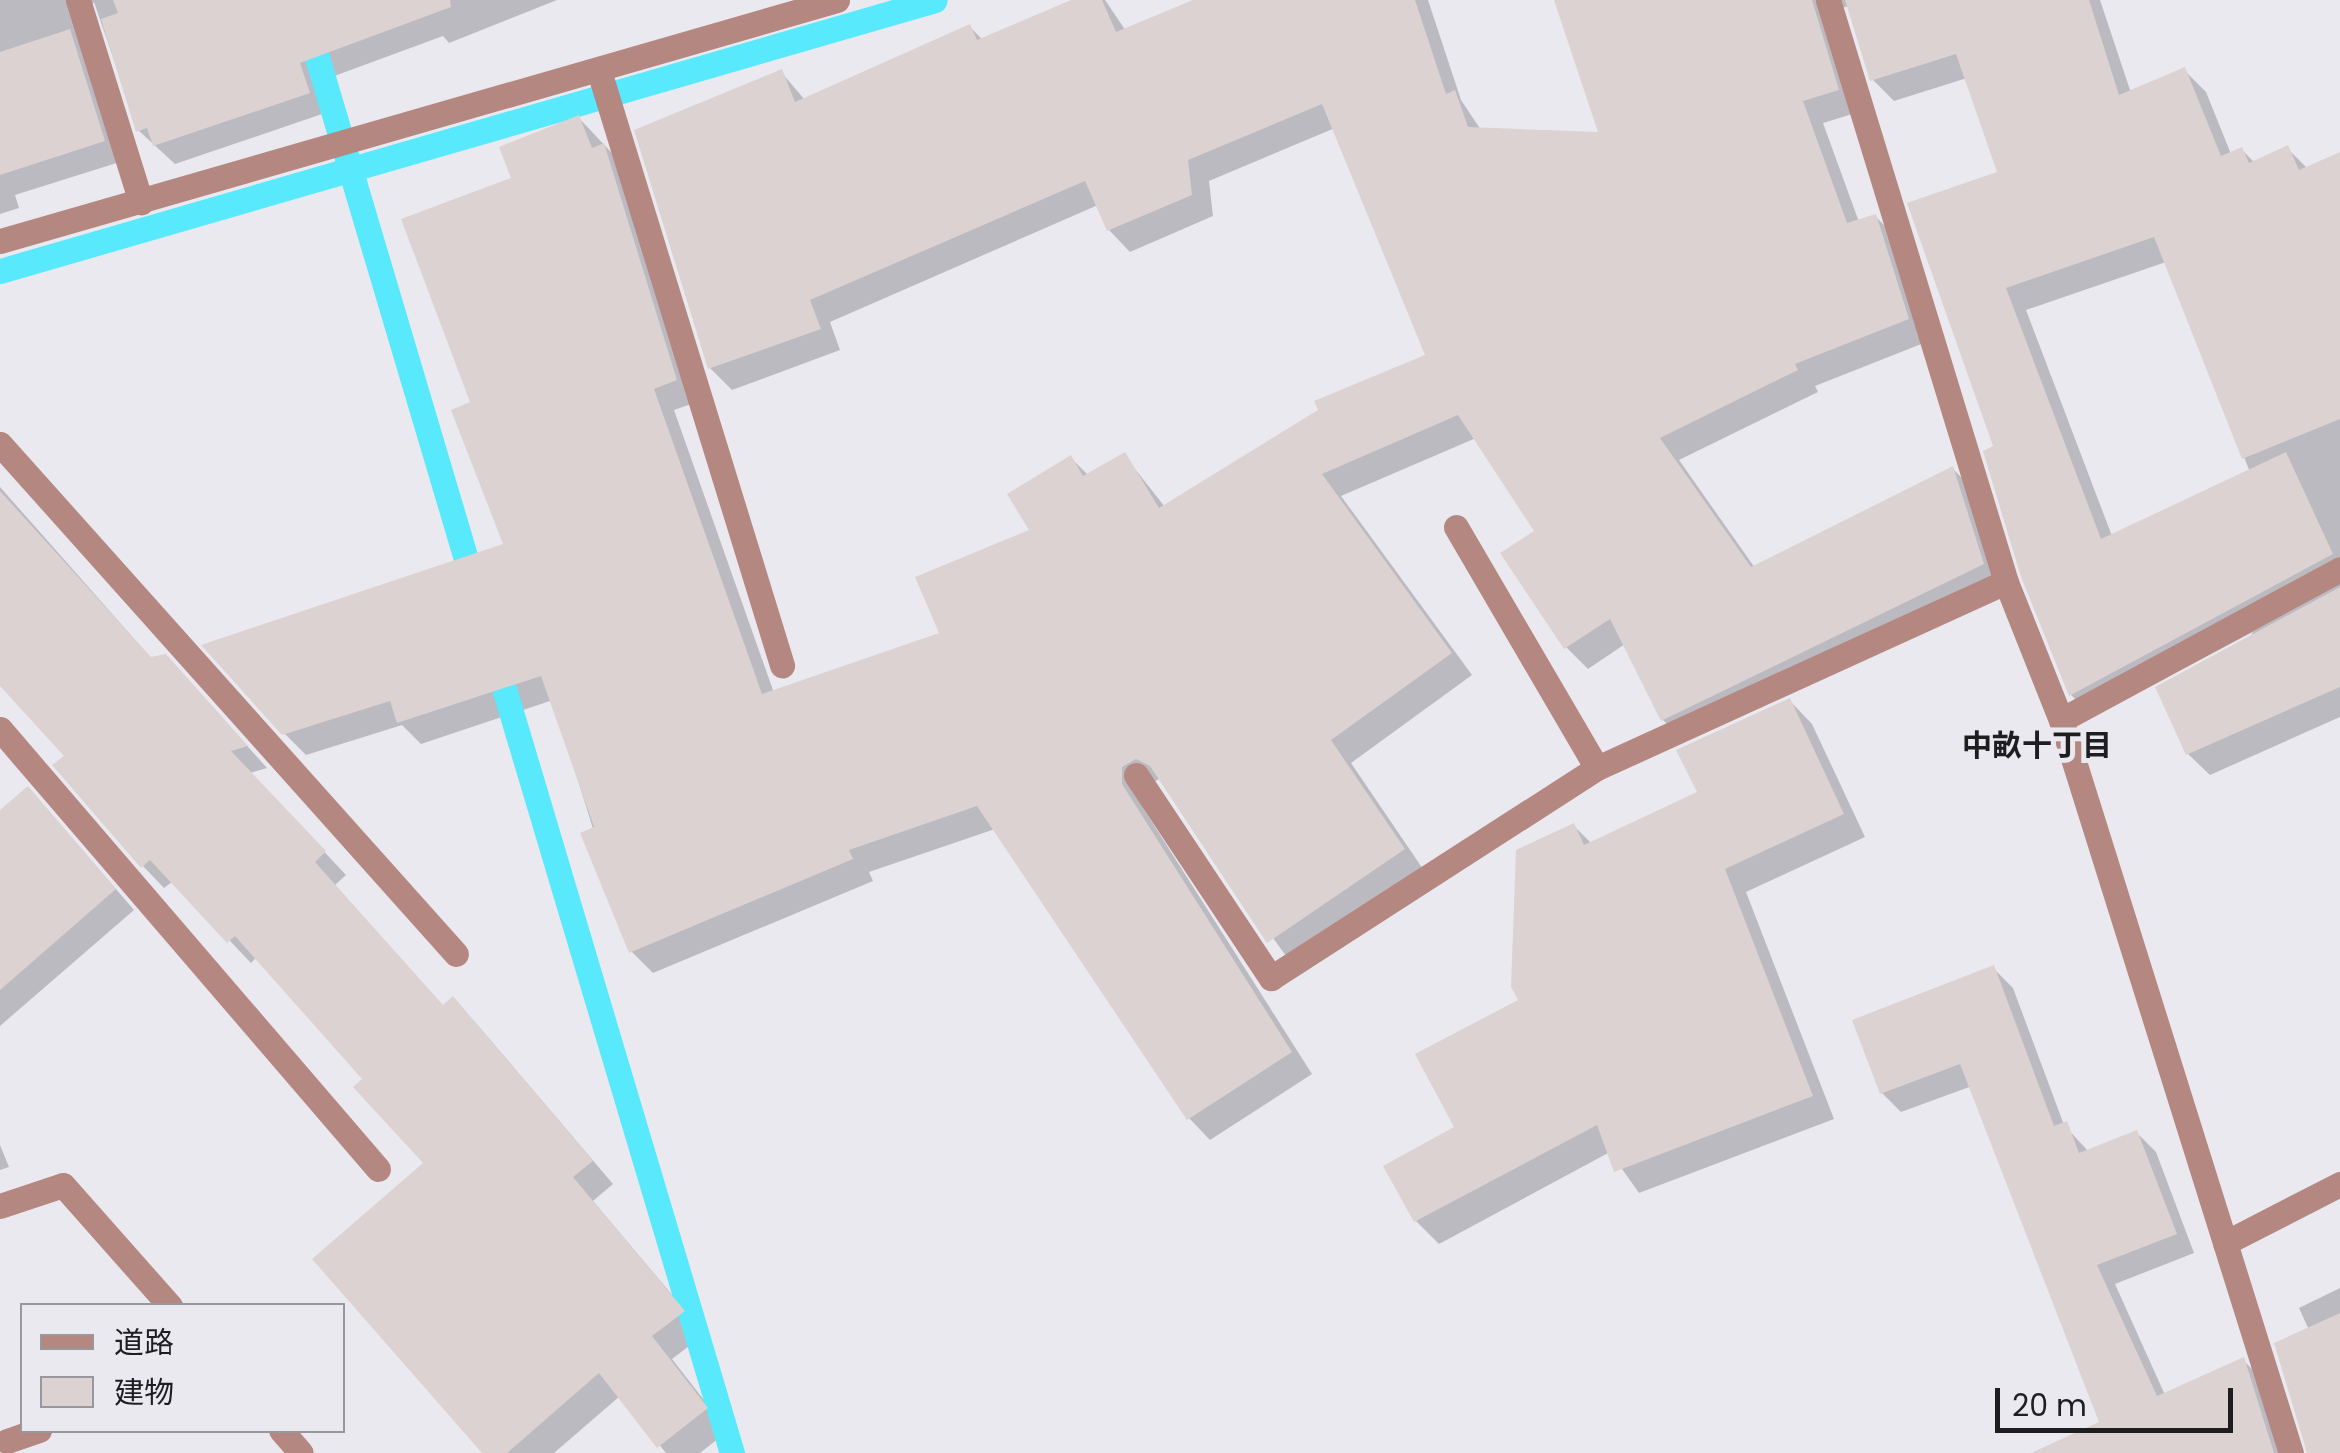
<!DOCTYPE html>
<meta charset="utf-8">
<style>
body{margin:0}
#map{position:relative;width:2340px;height:1453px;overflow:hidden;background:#eae9f0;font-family:Poppins,"Noto Sans JP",sans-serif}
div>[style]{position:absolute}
.shadow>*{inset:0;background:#0003}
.stream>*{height:25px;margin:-12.5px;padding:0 12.5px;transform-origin:12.5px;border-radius:12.5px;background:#58e9fc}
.building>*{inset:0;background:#dbd2d1}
.minor>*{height:25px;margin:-12.5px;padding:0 12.5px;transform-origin:12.5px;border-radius:12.5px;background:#b48780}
span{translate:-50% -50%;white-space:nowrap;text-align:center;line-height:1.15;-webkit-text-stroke:10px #eae9f0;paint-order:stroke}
.neighbourhood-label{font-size:30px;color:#1e1d20;font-weight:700}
.legend{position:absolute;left:20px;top:1303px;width:325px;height:130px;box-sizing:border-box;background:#eae9f0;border:2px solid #98979d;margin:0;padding:12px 18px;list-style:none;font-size:30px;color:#1e1d20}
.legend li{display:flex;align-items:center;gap:20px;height:50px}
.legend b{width:50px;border:2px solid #98979d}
.scale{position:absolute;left:1995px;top:1388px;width:238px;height:45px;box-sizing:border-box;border:5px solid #1e1d20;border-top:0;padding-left:12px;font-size:30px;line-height:35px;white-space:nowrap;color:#1e1d20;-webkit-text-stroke:8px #eae9f0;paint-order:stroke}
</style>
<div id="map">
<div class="shadow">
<div style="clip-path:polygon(0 0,557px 0,449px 43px,443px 36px,318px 82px,328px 112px,175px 164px,138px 130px,94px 2px,81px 25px,123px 161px,15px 195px,19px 208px,0 214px)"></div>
<div style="clip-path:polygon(evenodd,1077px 0,1105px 0,1126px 31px,1199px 0,1428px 0,1461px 100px,1481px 130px,1602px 135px,1557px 0,2100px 0,2131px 93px,2184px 70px,2206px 92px,2231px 154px,2242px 150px,2255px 163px,2287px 148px,2308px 169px,2340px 155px,2340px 717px,2210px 775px,2188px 754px,2253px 632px,2093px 716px,2071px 695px,1997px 447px,2001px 174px,1967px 78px,1894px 101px,1872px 79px,1849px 6px,1838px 9px,1859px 112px,1823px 123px,1859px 222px,1876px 217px,1897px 238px,1929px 341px,1815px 386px,1818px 392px,1679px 460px,1755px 568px,1953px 469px,1974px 490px,2004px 586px,1685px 741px,1663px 720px,1625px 644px,1588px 669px,1566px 647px,1537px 532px,1476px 438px,1341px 496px,1472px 675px,1351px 763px,1425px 872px,1291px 963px,1159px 779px,1143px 789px,1143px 808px,1312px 1074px,1210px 1140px,1189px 1118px,995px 829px,869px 872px,873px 881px,653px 973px,631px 951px,553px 700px,421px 744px,402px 725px,306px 755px,284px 733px,506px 546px,474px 404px,514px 180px,579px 118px,625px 167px,697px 402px,674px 410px,774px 693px,942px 635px,1033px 531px,1071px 458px,1089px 476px,1124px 455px,1165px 507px,1428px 357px,1335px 128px,1209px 181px,1213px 216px,1130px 252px,1109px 230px,1098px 205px,830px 322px,840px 350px,732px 390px,710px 368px,781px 72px,805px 100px,970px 27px,983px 40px,1077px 0,2166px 262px,2250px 472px,2112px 536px,2026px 310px,2166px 262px)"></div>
<div style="clip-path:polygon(0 487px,152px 659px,187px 679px,267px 768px,250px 773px,346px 875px,335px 885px,444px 1008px,453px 1000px,475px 1022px,613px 1184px,593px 1201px,705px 1334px,672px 1359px,728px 1431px,700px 1453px,666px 1453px,620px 1396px,554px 1453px,486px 1453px,427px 1163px,366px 1079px,257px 957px,251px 963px,173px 881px,164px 888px,143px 866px,67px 756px,0 682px)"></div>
<div style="clip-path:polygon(1790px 701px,1812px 724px,1865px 837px,1746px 892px,1834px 1119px,1639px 1193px,1610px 1152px,1439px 1244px,1416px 1221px,1521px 1001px,1574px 826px,1592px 844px,1700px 794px)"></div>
<div style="clip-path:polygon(47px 809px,134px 910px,0 1026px,0 814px)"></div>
<div style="clip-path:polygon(1993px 968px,2013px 988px,2064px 1125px,2089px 1152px,2137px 1133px,2156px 1152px,2194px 1253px,2115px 1284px,2165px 1395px,2243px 1360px,2262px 1379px,2286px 1453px,2120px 1453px,1972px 1086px,1901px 1112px,1882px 1093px)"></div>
<div style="clip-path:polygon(0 1145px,9px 1167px,0 1170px)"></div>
<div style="clip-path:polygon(2340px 1288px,2340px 1453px,2308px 1453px,2309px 1330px,2299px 1308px)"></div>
</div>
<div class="stream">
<div style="left:300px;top:0;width:611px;rotate:73.46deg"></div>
<div style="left:0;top:271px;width:973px;rotate:-16.16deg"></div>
<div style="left:495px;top:658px;width:830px;rotate:73.4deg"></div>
</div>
<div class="building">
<div style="clip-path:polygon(113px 0,450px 0,451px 7px,300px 63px,310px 93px,153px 146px,147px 128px,136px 132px,101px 19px,118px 13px)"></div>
<div style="clip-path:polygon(1071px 0,1102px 0,1116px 32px,1193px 0,1415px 0,1446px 94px,1455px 90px,1468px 127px,1598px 132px,1554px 0,1812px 0,1839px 90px,1803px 101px,1847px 223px,1876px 214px,1909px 319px,1795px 364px,1798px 370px,1660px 438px,1751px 567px,1953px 466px,1984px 564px,1661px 721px,1610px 619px,1564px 649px,1500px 553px,1534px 531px,1458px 415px,1322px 474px,1452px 653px,1331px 740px,1405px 849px,1267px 943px,1150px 766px,1136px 759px,1122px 767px,1122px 784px,1292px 1052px,1187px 1120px,977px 806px,849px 850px,853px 859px,629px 953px,580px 833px,594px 827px,541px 676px,397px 723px,390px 701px,282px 735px,201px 645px,503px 544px,451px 410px,470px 402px,401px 219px,511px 178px,499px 147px,579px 115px,592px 148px,604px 143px,677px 380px,654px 389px,762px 694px,939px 633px,915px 577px,1029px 530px,1007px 494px,1071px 455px,1083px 476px,1125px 452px,1159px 508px,1318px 410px,1314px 401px,1425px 355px,1322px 104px,1188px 160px,1192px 195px,1107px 231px,1085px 181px,810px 300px,821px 329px,708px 369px,634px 130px,782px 69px,795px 102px,970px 24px,977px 40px)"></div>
<div style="clip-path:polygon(1845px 0,2089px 0,2119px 95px,2185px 67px,2221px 156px,2242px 147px,2249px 163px,2288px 145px,2299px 170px,2340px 152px,2340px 419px,2242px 459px,2154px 237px,2006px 288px,2101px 539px,2286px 452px,2333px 554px,2069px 696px,2021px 577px,1983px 451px,1993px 446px,1907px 203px,1997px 172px,1956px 54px,1870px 81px)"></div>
<div style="clip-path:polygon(70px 29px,105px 141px,0 175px,0 52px)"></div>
<div style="clip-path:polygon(0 491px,151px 657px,166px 654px,248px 746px,231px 751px,326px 851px,315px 862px,443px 1005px,453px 996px,593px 1161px,573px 1177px,685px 1311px,652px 1336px,708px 1408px,657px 1448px,599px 1373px,507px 1453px,482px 1453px,312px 1259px,423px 1163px,353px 1087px,362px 1079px,235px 936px,227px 943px,150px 860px,141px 868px,52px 765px,64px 756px,0 686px)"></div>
<div style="clip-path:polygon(2340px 587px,2340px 687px,2186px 755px,2155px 687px)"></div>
<div style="clip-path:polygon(1790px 698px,1844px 814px,1725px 869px,1813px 1096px,1614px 1172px,1597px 1125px,1414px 1222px,1383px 1166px,1454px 1127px,1415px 1054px,1518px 1000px,1511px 987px,1516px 850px,1574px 823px,1584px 845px,1697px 792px,1676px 750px)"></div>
<div style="clip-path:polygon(28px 786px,116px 889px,0 990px,0 810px)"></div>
<div style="clip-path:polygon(1994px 965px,2054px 1126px,2067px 1121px,2079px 1153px,2137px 1130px,2177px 1234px,2097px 1265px,2157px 1396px,2244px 1357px,2274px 1453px,2031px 1453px,2099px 1422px,1960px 1064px,1880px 1094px,1852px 1020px)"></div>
<div style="clip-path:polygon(2340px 1313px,2340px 1453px,2307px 1453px,2274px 1343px)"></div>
</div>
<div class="minor">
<div style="left:78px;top:0;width:212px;rotate:72.7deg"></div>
<div style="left:1828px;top:0;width:609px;rotate:72.99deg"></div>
<div style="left:2006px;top:582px;width:149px;rotate:68.3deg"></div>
<div style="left:2061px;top:720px;width:768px;rotate:72.58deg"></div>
<div style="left:599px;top:71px;width:622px;rotate:72.88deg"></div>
<div style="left:0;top:241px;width:871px;rotate:-16.06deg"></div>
<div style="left:0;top:444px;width:684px;rotate:48.2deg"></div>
<div style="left:1456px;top:527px;width:279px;rotate:59.7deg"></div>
<div style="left:2061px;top:720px;width:317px;rotate:-28.4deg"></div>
<div style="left:0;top:729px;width:580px;rotate:49.33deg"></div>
<div style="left:1136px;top:775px;width:244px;rotate:56.4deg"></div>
<div style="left:1271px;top:978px;width:388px;rotate:-32.8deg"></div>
<div style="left:1597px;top:768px;width:449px;rotate:-24.5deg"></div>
<div style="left:0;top:1206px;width:66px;rotate:-18.4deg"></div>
<div style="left:63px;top:1185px;width:162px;rotate:48.5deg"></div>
<div style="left:2225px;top:1243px;width:129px;rotate:-27.2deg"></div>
<div style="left:281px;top:1430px;width:30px;rotate:49deg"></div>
<div style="left:7px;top:1441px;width:34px;rotate:-19deg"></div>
</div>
<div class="neighbourhood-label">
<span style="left:2037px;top:746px">中畝十丁目</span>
</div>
<ul class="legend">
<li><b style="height:12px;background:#b48780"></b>道路</li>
<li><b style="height:28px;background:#dbd2d1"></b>建物</li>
</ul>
<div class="scale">20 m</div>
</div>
